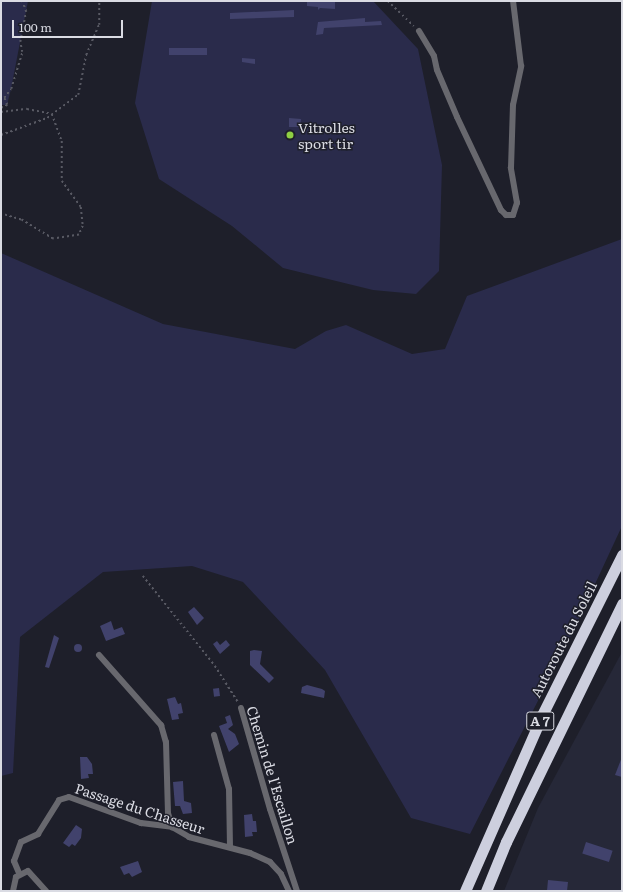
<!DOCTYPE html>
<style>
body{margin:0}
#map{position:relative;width:623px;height:892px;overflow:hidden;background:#1e1f2a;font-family:Literata,serif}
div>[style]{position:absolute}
.built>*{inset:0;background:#262838}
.green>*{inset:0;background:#2a2b4b}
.building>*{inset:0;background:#41426c;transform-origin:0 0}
.round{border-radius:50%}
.path>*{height:1.5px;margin-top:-0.75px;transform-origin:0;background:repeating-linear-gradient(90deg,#585963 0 2px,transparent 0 5px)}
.street>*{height:6px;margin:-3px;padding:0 3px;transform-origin:3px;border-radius:3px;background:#68686e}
.highway>*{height:11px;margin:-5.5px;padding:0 5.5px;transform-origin:5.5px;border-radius:5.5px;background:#cdcfde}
.dots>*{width:11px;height:11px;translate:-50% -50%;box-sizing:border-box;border:2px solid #1e1f2a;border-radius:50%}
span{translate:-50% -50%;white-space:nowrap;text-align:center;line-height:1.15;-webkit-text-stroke:3px #1e1f2a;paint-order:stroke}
.shield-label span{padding:1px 3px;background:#1e1f2a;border:1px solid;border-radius:3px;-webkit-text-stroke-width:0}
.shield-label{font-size:13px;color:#dadbe3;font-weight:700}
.poi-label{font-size:14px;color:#dadbe3}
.left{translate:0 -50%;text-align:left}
.street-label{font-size:14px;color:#dadbe3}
.frame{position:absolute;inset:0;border:2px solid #dadbe3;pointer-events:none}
.scale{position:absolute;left:12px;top:20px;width:111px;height:18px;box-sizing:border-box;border:2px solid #dadbe3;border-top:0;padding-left:5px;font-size:12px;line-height:14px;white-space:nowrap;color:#dadbe3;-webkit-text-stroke:3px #1e1f2a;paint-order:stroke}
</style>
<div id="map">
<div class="built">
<div style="clip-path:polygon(622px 652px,622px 891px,504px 891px,538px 808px)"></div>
</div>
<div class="green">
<div style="clip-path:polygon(1px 1px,28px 1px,11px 89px,7px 105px,1px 105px)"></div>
<div style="clip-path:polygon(152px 1px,373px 1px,418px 49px,442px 165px,439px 271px,416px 294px,373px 290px,283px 268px,232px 226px,159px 179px,135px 103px)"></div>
<div style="clip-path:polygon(622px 239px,622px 526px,569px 640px,470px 834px,411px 818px,325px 670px,243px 582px,192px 566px,103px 572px,20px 637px,13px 773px,1px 776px,1px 253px,163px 324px,295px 349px,326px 331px,346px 325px,412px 354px,445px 349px,467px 296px)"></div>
</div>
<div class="building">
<div style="clip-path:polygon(307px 1px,335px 1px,335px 9px,320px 8px,318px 10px,318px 7px,307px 6px)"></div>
<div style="clip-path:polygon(294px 10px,294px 17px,230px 19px,230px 13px)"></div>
<div style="clip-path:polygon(365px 18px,365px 22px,381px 21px,382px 25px,324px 28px,323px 34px,316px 35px,318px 22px)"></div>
<div style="left:207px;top:48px;width:7px;height:38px;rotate:90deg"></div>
<div style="clip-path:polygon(242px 58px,255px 59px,255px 64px,242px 62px)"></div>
<div style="clip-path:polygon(289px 118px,301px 119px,300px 127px,289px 127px)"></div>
<div style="clip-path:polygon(194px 607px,204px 618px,197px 625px,188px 612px)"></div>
<div style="clip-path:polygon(111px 621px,114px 630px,122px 627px,125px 634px,106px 641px,100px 626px)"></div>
<div style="clip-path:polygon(54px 635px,59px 638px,49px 668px,45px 667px)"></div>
<div style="clip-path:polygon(226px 640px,230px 645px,220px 654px,213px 644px,217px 641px,220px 645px)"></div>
<div class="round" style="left:74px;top:644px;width:8px;height:8px"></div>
<div style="clip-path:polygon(254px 650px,262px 651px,260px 664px,274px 678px,269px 683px,250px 665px,250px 651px)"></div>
<div style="clip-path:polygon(307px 685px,322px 689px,325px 691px,324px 698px,301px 693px,302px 687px)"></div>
<div style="left:219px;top:688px;width:8px;height:6px;rotate:83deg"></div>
<div style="clip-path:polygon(175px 697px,178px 704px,181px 703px,183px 713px,178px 714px,179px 719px,172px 720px,167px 699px)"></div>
<div style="clip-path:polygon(230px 715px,233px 725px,228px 729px,235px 734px,239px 744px,229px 752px,219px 726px,227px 723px,225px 717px)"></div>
<div style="clip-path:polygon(80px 757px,87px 757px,92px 764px,93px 774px,88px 774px,89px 778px,81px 779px)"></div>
<div style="clip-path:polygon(622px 757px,622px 777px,615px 775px)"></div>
<div style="clip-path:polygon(183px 781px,184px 801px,191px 803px,192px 813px,183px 814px,180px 806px,175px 806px,173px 782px)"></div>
<div style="clip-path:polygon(252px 814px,253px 821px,256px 821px,257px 832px,252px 832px,253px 836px,245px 837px,244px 815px)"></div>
<div style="clip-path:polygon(76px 825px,82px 829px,81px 838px,75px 846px,72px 844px,69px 847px,63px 843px)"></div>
<div style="left:586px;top:842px;width:28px;height:12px;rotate:18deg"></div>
<div style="clip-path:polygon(138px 861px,142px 872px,132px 877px,129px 873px,124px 875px,120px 867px)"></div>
<div style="clip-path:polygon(548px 880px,568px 882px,567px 891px,547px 891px)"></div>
</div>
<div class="path">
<div style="left:388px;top:1px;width:36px;rotate:44deg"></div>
<div style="left:1px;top:108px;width:7px;rotate:-27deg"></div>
<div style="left:7px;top:105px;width:8px;rotate:-113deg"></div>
<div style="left:4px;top:98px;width:11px;rotate:-52deg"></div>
<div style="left:11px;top:89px;width:39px;rotate:-73deg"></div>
<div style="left:22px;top:52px;width:10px;rotate:-101deg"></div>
<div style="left:20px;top:42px;width:31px;rotate:-79deg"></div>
<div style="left:26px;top:12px;width:12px;rotate:-110deg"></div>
<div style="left:1px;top:112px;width:26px;rotate:-7deg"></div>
<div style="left:27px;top:109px;width:25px;rotate:11deg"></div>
<div style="left:52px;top:114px;width:29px;rotate:70deg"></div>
<div style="left:62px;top:141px;width:40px;rotate:90deg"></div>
<div style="left:62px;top:181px;width:32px;rotate:54deg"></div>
<div style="left:81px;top:207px;width:19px;rotate:84deg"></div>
<div style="left:83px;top:226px;width:10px;rotate:114deg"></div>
<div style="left:79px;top:235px;width:26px;rotate:171deg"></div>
<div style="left:53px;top:239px;width:37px;rotate:-149deg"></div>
<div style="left:21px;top:220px;width:21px;rotate:-163deg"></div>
<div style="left:1px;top:135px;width:49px;rotate:-20.3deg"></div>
<div style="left:47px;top:118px;width:39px;rotate:-37deg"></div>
<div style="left:78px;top:95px;width:41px;rotate:-78.7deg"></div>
<div style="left:86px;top:55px;width:33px;rotate:-67deg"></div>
<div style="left:99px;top:25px;width:24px;rotate:-90deg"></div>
<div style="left:143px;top:576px;width:115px;rotate:51.3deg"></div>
<div style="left:215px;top:666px;width:43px;rotate:57.4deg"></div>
</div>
<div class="street">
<div style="left:419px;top:31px;width:29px;rotate:59deg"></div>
<div style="left:434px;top:56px;width:14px;rotate:78deg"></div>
<div style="left:437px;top:70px;width:51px;rotate:66.9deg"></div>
<div style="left:457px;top:117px;width:103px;rotate:64.7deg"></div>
<div style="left:501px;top:210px;width:7px;rotate:45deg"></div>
<div style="left:506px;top:215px;width:7px"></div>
<div style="left:513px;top:215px;width:13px;rotate:-72deg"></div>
<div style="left:517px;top:203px;width:36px;rotate:-100deg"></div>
<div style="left:511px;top:168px;width:63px;rotate:-88.2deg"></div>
<div style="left:513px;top:105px;width:40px;rotate:-78deg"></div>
<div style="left:521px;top:66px;width:65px;rotate:-97deg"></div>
<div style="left:99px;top:655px;width:94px;rotate:48.5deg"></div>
<div style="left:161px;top:725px;width:18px;rotate:74deg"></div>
<div style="left:166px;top:742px;width:71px;rotate:88.4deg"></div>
<div style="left:168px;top:813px;width:15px;rotate:74deg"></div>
<div style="left:241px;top:708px;width:105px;rotate:74deg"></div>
<div style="left:270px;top:809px;width:86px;rotate:71.8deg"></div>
<div style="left:214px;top:735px;width:56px;rotate:74.5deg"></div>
<div style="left:229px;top:789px;width:57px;rotate:89deg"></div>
<div style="left:19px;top:873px;width:13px;rotate:-113deg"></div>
<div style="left:14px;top:861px;width:20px;rotate:-70deg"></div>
<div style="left:21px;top:842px;width:19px;rotate:-25deg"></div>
<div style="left:38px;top:834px;width:40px;rotate:-58deg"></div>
<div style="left:59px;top:800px;width:10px;rotate:-17deg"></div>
<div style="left:69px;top:797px;width:77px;rotate:19.9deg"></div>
<div style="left:141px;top:823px;width:31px;rotate:7deg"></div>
<div style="left:172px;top:827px;width:20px;rotate:30deg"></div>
<div style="left:189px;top:837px;width:63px;rotate:14.7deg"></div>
<div style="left:250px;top:853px;width:22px;rotate:24deg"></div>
<div style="left:270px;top:862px;width:16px;rotate:47deg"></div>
<div style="left:281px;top:874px;width:19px;rotate:65deg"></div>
<div style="left:13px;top:891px;width:14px;rotate:-78deg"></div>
<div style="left:16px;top:877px;width:13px;rotate:-27deg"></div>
<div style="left:28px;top:871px;width:27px;rotate:48deg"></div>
</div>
<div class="highway">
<div style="left:465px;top:891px;width:194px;rotate:-66.3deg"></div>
<div style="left:543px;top:713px;width:177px;rotate:-63.4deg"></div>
<div style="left:486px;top:891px;width:53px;rotate:-67.8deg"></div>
<div style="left:506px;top:842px;width:265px;rotate:-64deg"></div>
</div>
<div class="dots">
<div style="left:290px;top:135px;background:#8ece43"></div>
</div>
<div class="shield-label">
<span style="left:540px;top:721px">A 7</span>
</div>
<div class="poi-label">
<span class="left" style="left:298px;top:135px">Vitrolles<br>sport tir</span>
</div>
<div class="street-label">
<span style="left:563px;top:639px;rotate:-63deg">Autoroute du Soleil</span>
<span style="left:273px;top:775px;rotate:73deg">Chemin de l'Escaillon</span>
<span style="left:140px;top:808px;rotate:18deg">Passage du Chasseur</span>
</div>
<div class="frame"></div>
<div class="scale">100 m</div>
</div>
